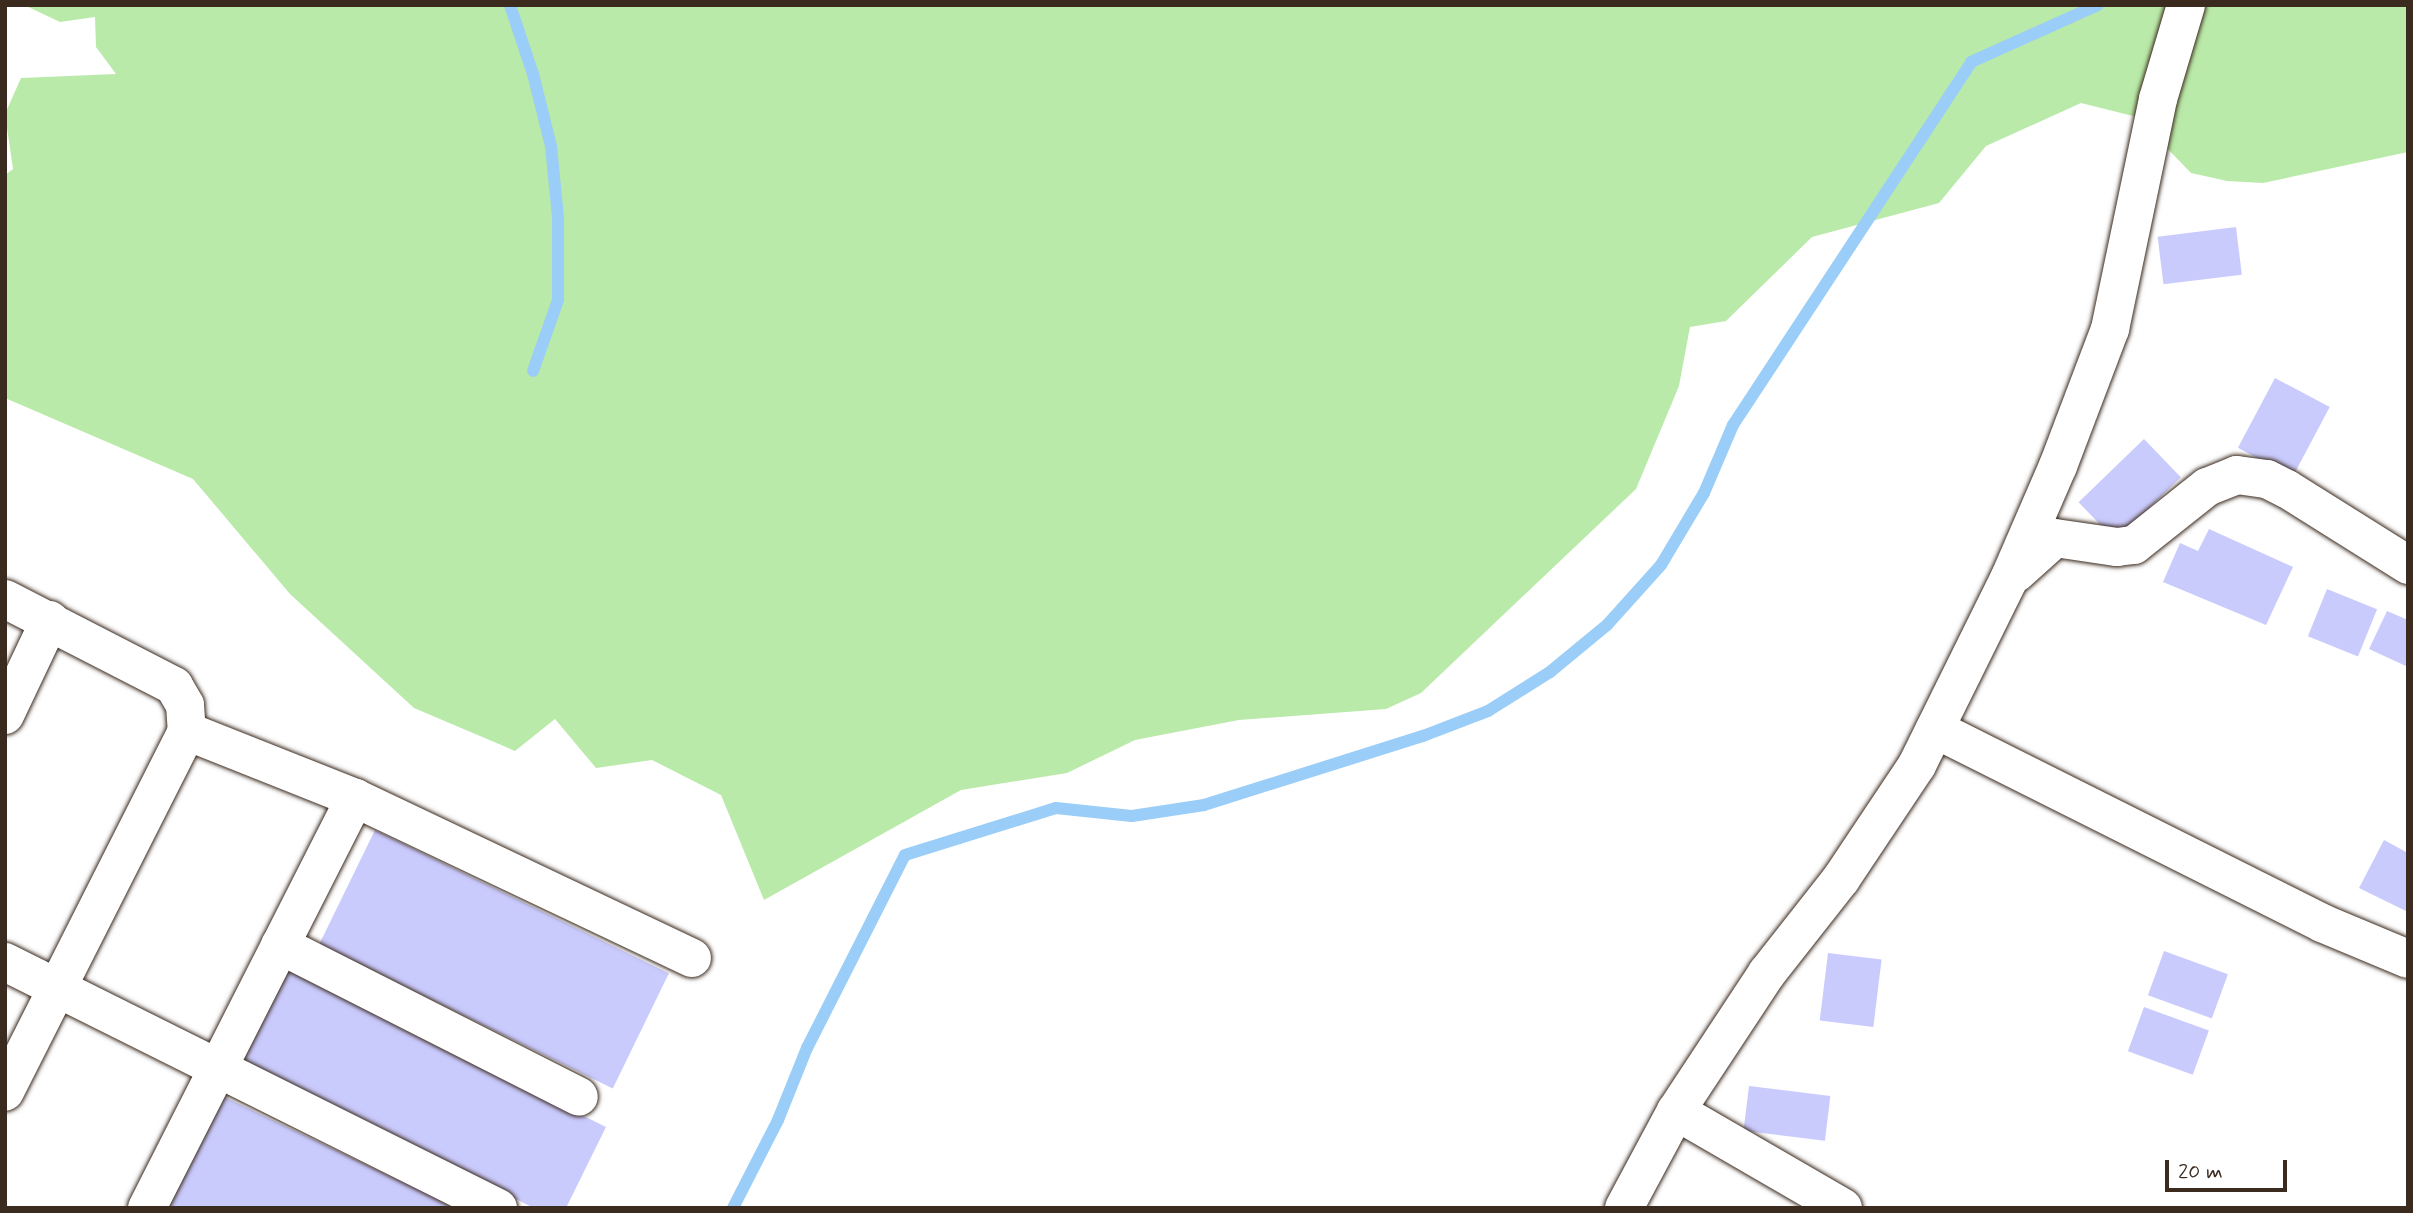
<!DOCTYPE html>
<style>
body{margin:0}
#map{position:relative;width:2413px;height:1213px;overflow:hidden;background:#fff;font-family:Mynerve,sans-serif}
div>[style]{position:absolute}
.green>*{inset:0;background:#baeaa9}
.stream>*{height:12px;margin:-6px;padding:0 6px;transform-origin:6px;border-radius:6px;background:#9acdf7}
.building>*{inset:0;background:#cacbfd;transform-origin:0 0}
.roads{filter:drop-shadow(0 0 2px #3b2a1e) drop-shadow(0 0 2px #3b2a1e)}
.minor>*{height:38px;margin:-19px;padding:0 19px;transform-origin:19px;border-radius:19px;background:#fff}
span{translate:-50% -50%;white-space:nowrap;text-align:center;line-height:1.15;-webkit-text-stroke:5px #fff;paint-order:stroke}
.frame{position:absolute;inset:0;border:7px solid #3b2a1e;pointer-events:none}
.scale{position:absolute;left:2165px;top:1160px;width:122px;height:32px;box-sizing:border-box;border:4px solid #3b2a1e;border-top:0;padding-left:9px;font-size:21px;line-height:24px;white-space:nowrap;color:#3b2a1e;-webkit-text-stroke:5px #fff;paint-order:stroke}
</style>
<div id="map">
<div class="green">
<div style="clip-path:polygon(24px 5px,2408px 5px,2408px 152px,2263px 183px,2227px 181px,2191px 173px,2137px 117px,2081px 103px,1986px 146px,1939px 203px,1812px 237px,1726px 321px,1690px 327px,1679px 386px,1636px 489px,1421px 693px,1386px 709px,1239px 720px,1135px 740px,1067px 773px,961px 790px,764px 900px,721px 795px,652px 760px,596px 768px,555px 719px,515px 751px,414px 708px,290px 594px,193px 479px,5px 398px,5px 175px,13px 169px,5px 114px,21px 78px,116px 74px,96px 47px,95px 17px,60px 22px)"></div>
</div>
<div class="stream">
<div style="left:510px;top:5px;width:73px;rotate:71.6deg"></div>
<div style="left:533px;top:74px;width:74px;rotate:76deg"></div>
<div style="left:551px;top:146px;width:71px;rotate:84.4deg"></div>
<div style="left:558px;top:217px;width:83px;rotate:90deg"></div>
<div style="left:558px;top:300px;width:75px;rotate:109.4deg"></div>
<div style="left:733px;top:1208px;width:99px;rotate:-62.9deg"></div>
<div style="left:778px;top:1120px;width:78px;rotate:-68.1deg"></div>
<div style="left:807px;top:1048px;width:216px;rotate:-63.1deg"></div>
<div style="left:905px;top:855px;width:158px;rotate:-17.3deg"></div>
<div style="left:1056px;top:808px;width:76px;rotate:6deg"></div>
<div style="left:1132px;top:816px;width:73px;rotate:-8.7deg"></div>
<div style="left:1204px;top:805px;width:230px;rotate:-17.5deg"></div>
<div style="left:1423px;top:736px;width:70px;rotate:-21deg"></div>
<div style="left:1488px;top:711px;width:73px;rotate:-32.2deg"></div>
<div style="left:1550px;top:672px;width:74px;rotate:-39.5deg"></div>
<div style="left:1607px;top:625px;width:81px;rotate:-48deg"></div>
<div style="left:1661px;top:565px;width:84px;rotate:-59.2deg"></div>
<div style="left:1704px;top:493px;width:74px;rotate:-66.9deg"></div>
<div style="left:1733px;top:425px;width:434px;rotate:-56.7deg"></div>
<div style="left:1971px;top:62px;width:139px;rotate:-24.2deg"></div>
</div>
<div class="building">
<div style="left:2236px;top:227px;width:48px;height:79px;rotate:83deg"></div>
<div style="left:2275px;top:378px;width:62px;height:79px;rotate:28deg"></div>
<div style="left:2144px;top:439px;width:53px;height:91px;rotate:46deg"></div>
<div style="clip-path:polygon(2209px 529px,2293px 567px,2266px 625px,2163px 582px,2180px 543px,2198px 551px)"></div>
<div style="left:2327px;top:589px;width:54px;height:51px;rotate:22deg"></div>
<div style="clip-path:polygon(2387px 611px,2408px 620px,2408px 667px,2369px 649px)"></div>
<div style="left:375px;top:830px;width:327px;height:128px;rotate:26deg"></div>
<div style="clip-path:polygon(2384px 840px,2408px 853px,2408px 912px,2359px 888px)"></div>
<div style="left:2164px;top:951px;width:68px;height:47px;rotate:20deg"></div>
<div style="left:1828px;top:953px;width:54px;height:68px;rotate:7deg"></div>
<div style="clip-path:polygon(280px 966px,606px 1127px,566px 1208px,534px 1208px,233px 1059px)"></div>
<div style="left:2144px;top:1007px;width:69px;height:47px;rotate:20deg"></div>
<div style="left:1749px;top:1086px;width:82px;height:45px;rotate:7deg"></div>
<div style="clip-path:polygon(216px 1093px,457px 1208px,160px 1208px)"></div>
</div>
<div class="roads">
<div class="minor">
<div style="left:2016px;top:573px;width:52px;rotate:-41.9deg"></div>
<div style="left:2055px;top:538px;width:63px;rotate:8.3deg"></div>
<div style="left:2117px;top:547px;width:17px;rotate:-7deg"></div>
<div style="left:2134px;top:545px;width:93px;rotate:-38.5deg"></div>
<div style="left:2207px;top:487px;width:32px;rotate:-22deg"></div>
<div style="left:2237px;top:475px;width:30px;rotate:8deg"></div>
<div style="left:2267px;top:479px;width:22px;rotate:27deg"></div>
<div style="left:2287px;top:489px;width:143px;rotate:32.1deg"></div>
<div style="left:5px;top:599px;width:190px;rotate:27.2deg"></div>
<div style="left:174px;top:686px;width:22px;rotate:60deg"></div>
<div style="left:185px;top:705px;width:26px;rotate:86deg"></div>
<div style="left:187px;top:731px;width:404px;rotate:116.8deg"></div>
<div style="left:5px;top:715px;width:105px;rotate:-64.7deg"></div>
<div style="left:1935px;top:729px;width:433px;rotate:26.6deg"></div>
<div style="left:2322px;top:923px;width:93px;rotate:22.7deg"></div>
<div style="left:355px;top:798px;width:373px;rotate:25.4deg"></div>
<div style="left:280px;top:945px;width:335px;rotate:26.9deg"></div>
<div style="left:5px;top:962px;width:551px;rotate:26.52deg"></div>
<div style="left:1676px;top:1111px;width:193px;rotate:30.1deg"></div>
<div style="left:147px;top:1208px;width:460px;rotate:-63.1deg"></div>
<div style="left:355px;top:798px;width:181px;rotate:-158.3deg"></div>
<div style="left:1624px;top:1208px;width:110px;rotate:-61.8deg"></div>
<div style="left:1676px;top:1111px;width:165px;rotate:-56.6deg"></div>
<div style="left:1767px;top:973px;width:120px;rotate:-51.8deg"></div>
<div style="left:1841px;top:879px;width:137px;rotate:-56.3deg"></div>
<div style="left:1917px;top:765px;width:208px;rotate:-63.7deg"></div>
<div style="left:2009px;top:579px;width:123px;rotate:-66.6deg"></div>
<div style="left:2058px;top:466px;width:147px;rotate:-69.2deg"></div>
<div style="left:2110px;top:329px;width:235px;rotate:-78.2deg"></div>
<div style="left:2158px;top:99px;width:98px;rotate:-73.4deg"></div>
</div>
</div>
<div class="frame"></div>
<div class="scale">20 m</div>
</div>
